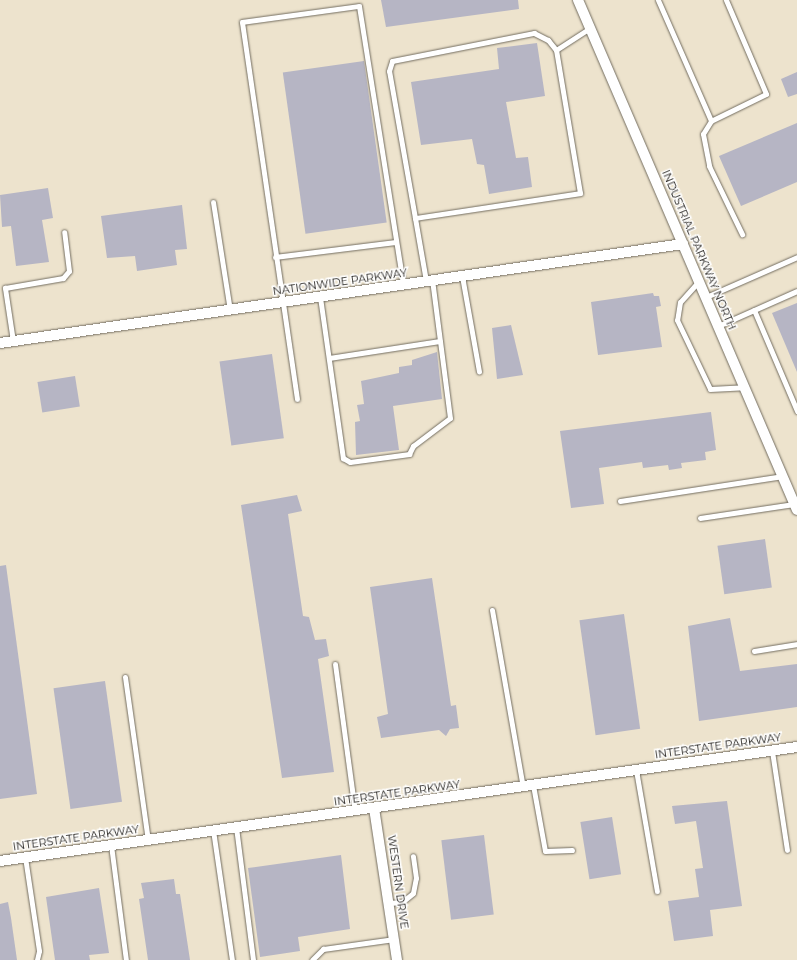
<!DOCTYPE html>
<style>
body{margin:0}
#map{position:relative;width:797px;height:960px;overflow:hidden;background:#f6efe0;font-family:Montserrat,sans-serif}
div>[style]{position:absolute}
.built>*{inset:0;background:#ede3cd;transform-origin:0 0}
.building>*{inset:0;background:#b6b5c4;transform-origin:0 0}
.roads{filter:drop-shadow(0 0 1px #736d60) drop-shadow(0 0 1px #736d60)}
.service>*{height:5px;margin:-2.5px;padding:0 2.5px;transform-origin:2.5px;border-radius:2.5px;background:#fff}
.minor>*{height:10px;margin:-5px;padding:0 5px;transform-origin:5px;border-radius:5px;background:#fff}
span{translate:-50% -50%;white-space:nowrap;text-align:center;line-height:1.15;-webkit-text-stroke:3px #fff;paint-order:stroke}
.street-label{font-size:11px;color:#15120d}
</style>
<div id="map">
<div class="built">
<div style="left:0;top:0;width:797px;height:960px"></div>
</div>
<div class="building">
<div style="clip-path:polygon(381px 0,518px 0,519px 9px,386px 27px)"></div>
<div style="clip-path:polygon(537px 43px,545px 96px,506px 102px,516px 158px,528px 157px,532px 187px,489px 194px,484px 165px,477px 164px,472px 139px,421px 145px,411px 82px,499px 69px,497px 48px)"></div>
<div style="left:364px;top:61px;width:163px;height:82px;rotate:82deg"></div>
<div style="clip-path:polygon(797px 72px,797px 94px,788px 97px,781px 79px)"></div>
<div style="clip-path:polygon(797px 123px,797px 182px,741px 206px,719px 156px)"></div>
<div style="clip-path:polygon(48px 188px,53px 218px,42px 220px,49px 262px,16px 266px,11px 226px,2px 227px,0 195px)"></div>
<div style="clip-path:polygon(182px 205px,187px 249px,175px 250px,177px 265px,137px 271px,135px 256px,107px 258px,101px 216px)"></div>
<div style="clip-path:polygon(653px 293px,654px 296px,659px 296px,661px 306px,656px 307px,662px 347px,598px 355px,591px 302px)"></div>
<div style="clip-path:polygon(797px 303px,797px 372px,772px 313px)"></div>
<div style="clip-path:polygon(511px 325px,523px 375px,497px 379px,492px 328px)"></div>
<div style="clip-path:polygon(437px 352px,442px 399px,393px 406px,399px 450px,356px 455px,355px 422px,360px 421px,357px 405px,364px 404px,361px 381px,399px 373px,399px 367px,412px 365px,412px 360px)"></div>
<div style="left:272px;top:354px;width:85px;height:53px;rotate:82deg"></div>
<div style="left:75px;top:376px;width:31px;height:38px;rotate:81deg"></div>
<div style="clip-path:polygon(711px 412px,716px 450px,705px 452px,706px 460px,681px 463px,682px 468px,669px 470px,668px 465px,643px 468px,642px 462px,599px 468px,604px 504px,571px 508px,560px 431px)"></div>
<div style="clip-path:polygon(297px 495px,302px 511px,288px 514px,303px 616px,309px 617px,315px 640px,326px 639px,329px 656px,318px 659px,334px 772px,282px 778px,241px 505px)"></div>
<div style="left:765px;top:539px;width:49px;height:48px;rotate:82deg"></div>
<div style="clip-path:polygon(6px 565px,37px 794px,0 799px,0 566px)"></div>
<div style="clip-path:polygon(432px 578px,451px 706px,456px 705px,459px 728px,450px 729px,446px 736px,439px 730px,381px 738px,377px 717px,388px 714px,370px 587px)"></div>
<div style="left:624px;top:614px;width:116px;height:45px;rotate:82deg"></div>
<div style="clip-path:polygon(730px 618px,740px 671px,797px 664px,797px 707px,699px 721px,688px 626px)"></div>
<div style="left:105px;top:681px;width:122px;height:52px;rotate:82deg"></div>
<div style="clip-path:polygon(727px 801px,742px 906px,710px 910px,713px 936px,674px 941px,668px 901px,699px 897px,695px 869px,703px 868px,696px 821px,675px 824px,672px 806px)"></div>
<div style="left:612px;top:817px;width:58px;height:32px;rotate:81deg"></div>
<div style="left:484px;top:835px;width:80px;height:43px;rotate:83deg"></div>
<div style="clip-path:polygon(341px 855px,350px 929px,298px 937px,300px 951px,260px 957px,248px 868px)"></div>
<div style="clip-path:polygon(174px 879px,176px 894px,180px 894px,190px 960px,148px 960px,139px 899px,144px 898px,141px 883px)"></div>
<div style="clip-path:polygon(99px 888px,109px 953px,89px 955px,90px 960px,55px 960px,46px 897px)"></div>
<div style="clip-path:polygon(8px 902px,11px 918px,17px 960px,0 960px,0 904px)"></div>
</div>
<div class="roads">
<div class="service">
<div style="left:658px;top:0;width:132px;rotate:66.3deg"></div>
<div style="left:726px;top:0;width:102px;rotate:66.9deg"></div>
<div style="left:766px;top:94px;width:61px;rotate:153.9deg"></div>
<div style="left:711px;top:121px;width:15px;rotate:122deg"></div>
<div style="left:703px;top:134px;width:33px;rotate:79deg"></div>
<div style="left:709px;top:166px;width:76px;rotate:64.1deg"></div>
<div style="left:213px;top:202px;width:109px;rotate:81.1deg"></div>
<div style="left:415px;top:218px;width:149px;rotate:-100deg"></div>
<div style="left:389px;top:71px;width:10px;rotate:-73deg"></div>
<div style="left:392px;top:61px;width:145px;rotate:-11.2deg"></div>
<div style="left:534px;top:33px;width:16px;rotate:27deg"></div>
<div style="left:548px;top:40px;width:13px;rotate:51deg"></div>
<div style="left:275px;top:257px;width:121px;rotate:-7.1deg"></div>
<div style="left:462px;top:276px;width:97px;rotate:79.9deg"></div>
<div style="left:426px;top:281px;width:64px;rotate:-99.9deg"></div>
<div style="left:415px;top:218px;width:167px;rotate:-8.6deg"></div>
<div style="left:580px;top:193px;width:145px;rotate:-99.5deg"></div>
<div style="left:556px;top:50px;width:40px;rotate:-32.9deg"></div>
<div style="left:699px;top:281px;width:28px;rotate:132deg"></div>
<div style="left:680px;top:302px;width:18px;rotate:99deg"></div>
<div style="left:677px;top:320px;width:76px;rotate:64.4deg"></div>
<div style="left:710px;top:389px;width:34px;rotate:-3deg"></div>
<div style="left:320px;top:297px;width:163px;rotate:81.9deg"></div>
<div style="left:343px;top:458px;width:8px;rotate:30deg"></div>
<div style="left:350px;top:462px;width:60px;rotate:-7.7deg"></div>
<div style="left:409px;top:454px;width:9px;rotate:-63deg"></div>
<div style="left:413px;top:446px;width:46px;rotate:-37.1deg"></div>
<div style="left:450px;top:418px;width:139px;rotate:-97.4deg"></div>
<div style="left:706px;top:297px;width:99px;rotate:-23.7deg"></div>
<div style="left:754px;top:310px;width:110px;rotate:66.9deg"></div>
<div style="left:718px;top:326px;width:86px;rotate:-23.9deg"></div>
<div style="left:13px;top:341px;width:54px;rotate:-98.6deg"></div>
<div style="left:5px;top:288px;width:59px;rotate:-9.8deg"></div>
<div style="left:63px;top:278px;width:9px;rotate:-49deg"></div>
<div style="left:69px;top:271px;width:39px;rotate:-97deg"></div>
<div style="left:329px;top:358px;width:112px;rotate:-8.7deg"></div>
<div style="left:297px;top:399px;width:381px;rotate:-98.3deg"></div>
<div style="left:242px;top:22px;width:118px;rotate:-7.8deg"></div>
<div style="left:359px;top:6px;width:282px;rotate:81deg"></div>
<div style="left:620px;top:501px;width:165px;rotate:-8.7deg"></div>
<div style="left:700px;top:518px;width:95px;rotate:-8.5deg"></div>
<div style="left:492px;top:610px;width:180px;rotate:80.1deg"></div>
<div style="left:754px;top:651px;width:44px;rotate:-9.2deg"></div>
<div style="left:335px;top:664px;width:148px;rotate:82.3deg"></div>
<div style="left:125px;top:677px;width:165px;rotate:82deg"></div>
<div style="left:772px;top:751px;width:100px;rotate:81.4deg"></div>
<div style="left:636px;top:770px;width:123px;rotate:80.2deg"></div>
<div style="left:533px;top:785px;width:67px;rotate:79.7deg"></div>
<div style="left:545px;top:851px;width:27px;rotate:-2deg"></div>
<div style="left:236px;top:827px;width:134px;rotate:82.7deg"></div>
<div style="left:213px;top:830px;width:131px;rotate:81.7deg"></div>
<div style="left:111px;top:845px;width:116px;rotate:82.6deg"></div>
<div style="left:25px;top:857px;width:95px;rotate:81.5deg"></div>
<div style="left:39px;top:951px;width:9px;rotate:103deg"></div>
<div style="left:389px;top:903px;width:13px;rotate:-4deg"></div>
<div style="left:402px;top:902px;width:14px;rotate:-39deg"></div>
<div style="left:413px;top:893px;width:15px;rotate:-79deg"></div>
<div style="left:416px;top:878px;width:22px;rotate:-98deg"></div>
<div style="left:312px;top:960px;width:16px;rotate:-45deg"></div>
<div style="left:323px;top:949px;width:72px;rotate:-8deg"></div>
</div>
<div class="minor">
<div style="left:578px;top:0;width:555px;rotate:66.76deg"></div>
<div style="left:0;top:343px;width:690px;rotate:-8.25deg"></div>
<div style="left:374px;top:808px;width:154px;rotate:81.4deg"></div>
<div style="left:0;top:861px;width:805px;rotate:-8.14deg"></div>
</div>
</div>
<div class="street-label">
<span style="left:699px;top:250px;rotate:67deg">INDUSTRIAL PARKWAY NORTH</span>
<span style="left:340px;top:282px;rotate:-8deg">NATIONWIDE PARKWAY</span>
<span style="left:718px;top:746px;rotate:-8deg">INTERSTATE PARKWAY</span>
<span style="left:397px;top:793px;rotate:-8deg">INTERSTATE PARKWAY</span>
<span style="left:76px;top:838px;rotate:-8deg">INTERSTATE PARKWAY</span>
<span style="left:398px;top:882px;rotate:82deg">WESTERN DRIVE</span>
</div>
</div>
